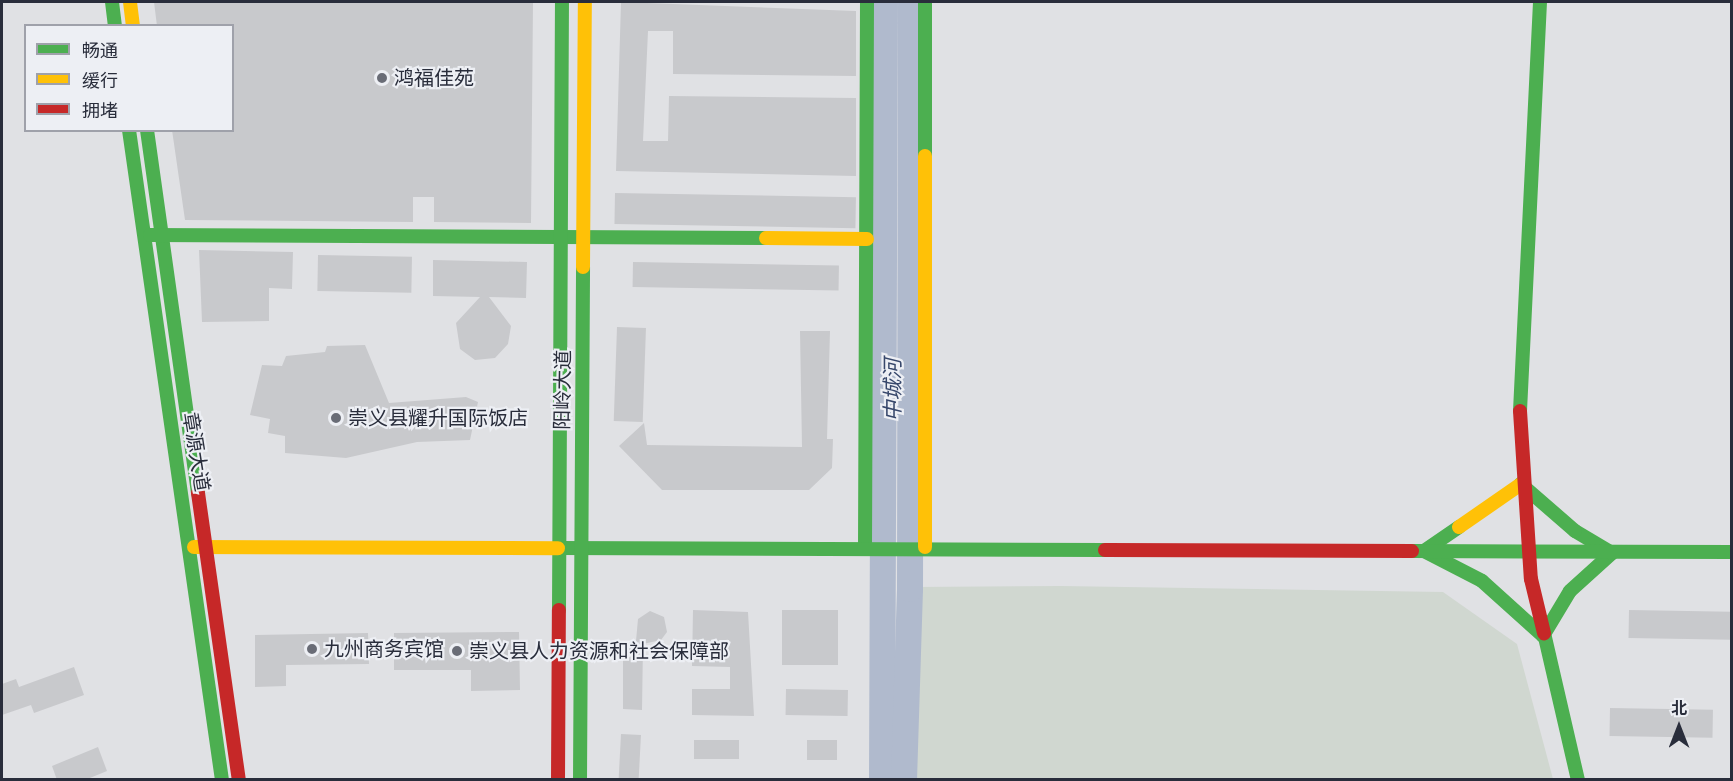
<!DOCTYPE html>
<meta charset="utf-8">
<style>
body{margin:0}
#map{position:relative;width:1733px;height:781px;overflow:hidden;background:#e0e1e4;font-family:"DM Sans","Noto Sans SC",sans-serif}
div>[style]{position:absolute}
.green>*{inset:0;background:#d0d7d0}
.river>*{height:26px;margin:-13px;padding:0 13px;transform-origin:13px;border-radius:13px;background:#b0bacd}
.building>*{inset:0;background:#c8c9cc;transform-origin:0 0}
.fast>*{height:14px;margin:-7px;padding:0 7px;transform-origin:7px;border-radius:7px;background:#4caf50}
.slow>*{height:14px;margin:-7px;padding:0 7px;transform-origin:7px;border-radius:7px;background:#ffc107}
.jam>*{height:14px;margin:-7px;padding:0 7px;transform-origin:7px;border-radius:7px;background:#c62828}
.dots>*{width:16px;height:16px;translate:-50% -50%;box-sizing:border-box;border:3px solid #edeff4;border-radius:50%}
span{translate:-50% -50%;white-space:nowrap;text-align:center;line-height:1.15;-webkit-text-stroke:4.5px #edeff4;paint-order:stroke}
.poi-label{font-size:20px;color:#292d3b}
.left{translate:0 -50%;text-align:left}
.street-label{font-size:20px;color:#292d3b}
.water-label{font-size:21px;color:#37476b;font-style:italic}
.frame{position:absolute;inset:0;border:3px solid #292d3b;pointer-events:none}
.legend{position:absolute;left:24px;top:24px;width:210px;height:108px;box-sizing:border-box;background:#edeff4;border:2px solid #9fa1aa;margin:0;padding:8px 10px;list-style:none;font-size:18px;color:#292d3b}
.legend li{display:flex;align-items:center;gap:12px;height:30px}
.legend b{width:30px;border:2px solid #9fa1aa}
.north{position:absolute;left:1649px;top:697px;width:60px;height:60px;-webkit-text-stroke:4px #edeff4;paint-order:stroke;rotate:0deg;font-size:16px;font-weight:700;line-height:24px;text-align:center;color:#292d3b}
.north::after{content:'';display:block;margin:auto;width:21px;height:27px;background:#292d3b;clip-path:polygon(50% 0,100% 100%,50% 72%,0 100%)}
</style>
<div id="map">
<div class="green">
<div style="clip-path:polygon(1061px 586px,1443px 592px,1517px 644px,1553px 779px,904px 779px,914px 587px)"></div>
</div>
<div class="river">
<div style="left:882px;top:780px;width:778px;rotate:-89.78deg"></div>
<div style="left:904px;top:780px;width:191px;rotate:-88.2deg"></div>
<div style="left:910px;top:589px;width:587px;rotate:-89.9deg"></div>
</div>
<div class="building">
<div style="clip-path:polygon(154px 2px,533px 2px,531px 223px,434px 222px,434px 197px,413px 197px,413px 222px,185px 220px,172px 130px,232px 130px,232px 26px,157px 26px)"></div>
<div style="clip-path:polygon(621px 2px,856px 11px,856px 76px,673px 74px,673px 31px,648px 31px,643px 141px,668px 141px,669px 96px,856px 98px,856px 176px,616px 171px)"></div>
<div style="left:615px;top:193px;width:241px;height:31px;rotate:1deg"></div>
<div style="clip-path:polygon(199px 250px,293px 252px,292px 289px,269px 288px,269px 321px,202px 322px)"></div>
<div style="left:318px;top:255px;width:94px;height:36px;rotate:1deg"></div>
<div style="clip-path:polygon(433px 260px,527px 262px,526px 298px,489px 297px,511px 326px,508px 344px,495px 358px,475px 360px,460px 349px,456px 323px,480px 297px,433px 296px)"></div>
<div style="left:633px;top:262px;width:206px;height:25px;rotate:1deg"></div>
<div style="left:617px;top:327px;width:29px;height:94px;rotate:2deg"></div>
<div style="clip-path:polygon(800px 331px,830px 331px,827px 439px,833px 439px,832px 468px,809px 490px,662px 490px,619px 446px,644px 423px,647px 445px,802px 447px)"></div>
<div style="clip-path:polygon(365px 345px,389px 403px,466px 397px,478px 402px,470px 440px,417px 442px,346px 458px,285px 453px,285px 436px,268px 433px,270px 419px,250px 415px,262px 365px,282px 366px,286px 356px,325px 352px,327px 346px)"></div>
<div style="clip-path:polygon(693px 610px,748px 612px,754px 716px,692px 715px,692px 689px,730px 689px,730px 667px,692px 666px)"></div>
<div style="left:782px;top:610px;width:56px;height:55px"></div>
<div style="left:1629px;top:610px;width:102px;height:28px;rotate:1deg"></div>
<div style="clip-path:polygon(650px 611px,664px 617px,667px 632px,661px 640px,643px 644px,642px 710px,623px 709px,623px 641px,636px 641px,638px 619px)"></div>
<div style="clip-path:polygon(519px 632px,520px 690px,471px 691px,471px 670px,394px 670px,394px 633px)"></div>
<div style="clip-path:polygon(368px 633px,369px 664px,286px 665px,286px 686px,255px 687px,255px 635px)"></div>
<div style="clip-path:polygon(74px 667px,84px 695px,34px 713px,31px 705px,2px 715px,2px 684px,16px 679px,19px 687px)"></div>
<div style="left:786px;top:689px;width:62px;height:26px;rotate:1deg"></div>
<div style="left:1610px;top:708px;width:103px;height:28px;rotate:1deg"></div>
<div style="left:621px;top:734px;width:20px;height:46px;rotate:3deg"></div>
<div style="left:694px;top:740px;width:45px;height:19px"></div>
<div style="left:807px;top:740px;width:30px;height:20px"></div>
<div style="clip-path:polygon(98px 747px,107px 771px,85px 780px,57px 780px,52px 766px)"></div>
</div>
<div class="fast">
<div style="left:112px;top:2px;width:24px;rotate:83deg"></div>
<div style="left:925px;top:2px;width:154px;rotate:90deg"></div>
<div style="left:129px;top:130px;width:657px;rotate:81.86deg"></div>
<div style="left:147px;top:130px;width:367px;rotate:82deg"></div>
<div style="left:150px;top:235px;width:616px;rotate:0.28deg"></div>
<div style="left:1520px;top:411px;width:409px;rotate:-87.2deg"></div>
<div style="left:1459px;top:527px;width:42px;rotate:145.6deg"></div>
<div style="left:1424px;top:551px;width:65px;rotate:27.3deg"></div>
<div style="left:1482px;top:581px;width:82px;rotate:42deg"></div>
<div style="left:1543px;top:636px;width:52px;rotate:-59deg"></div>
<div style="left:1570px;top:591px;width:57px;rotate:-42.1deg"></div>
<div style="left:1612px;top:553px;width:43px;rotate:-149.3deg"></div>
<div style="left:1575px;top:531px;width:72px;rotate:-139deg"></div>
<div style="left:865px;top:547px;width:545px;rotate:-89.79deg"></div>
<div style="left:558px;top:548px;width:547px;rotate:0.21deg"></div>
<div style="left:1412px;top:551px;width:320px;rotate:0.2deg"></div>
<div style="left:559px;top:610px;width:608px;rotate:-89.72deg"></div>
<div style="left:1544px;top:633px;width:151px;rotate:77deg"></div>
<div style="left:580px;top:780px;width:513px;rotate:-89.66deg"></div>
</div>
<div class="slow">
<div style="left:130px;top:2px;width:24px;rotate:83deg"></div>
<div style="left:925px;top:156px;width:391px;rotate:90deg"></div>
<div style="left:766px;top:238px;width:101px;rotate:0.6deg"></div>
<div style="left:583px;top:267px;width:265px;rotate:-89.6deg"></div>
<div style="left:1459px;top:527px;width:75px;rotate:-34.7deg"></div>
<div style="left:194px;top:547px;width:364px;rotate:0.2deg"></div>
</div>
<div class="jam">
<div style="left:1520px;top:411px;width:168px;rotate:86.3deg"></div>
<div style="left:1531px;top:579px;width:56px;rotate:76.5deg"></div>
<div style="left:198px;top:493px;width:290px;rotate:81.9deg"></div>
<div style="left:1105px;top:550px;width:307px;rotate:0.2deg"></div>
<div style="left:558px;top:780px;width:170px;rotate:-89.7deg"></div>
</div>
<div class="dots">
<div style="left:382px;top:78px;background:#696c76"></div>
<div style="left:336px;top:418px;background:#696c76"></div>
<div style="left:312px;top:649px;background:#696c76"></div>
<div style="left:457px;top:651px;background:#696c76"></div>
</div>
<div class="poi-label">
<span class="left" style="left:394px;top:78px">鸿福佳苑</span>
<span class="left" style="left:348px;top:418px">崇义县耀升国际饭店</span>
<span class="left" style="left:324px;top:649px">九州商务宾馆</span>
<span class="left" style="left:469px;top:651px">崇义县人力资源和社会保障部</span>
</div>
<div class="street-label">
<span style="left:563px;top:390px;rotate:-89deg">阳岭大道</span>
<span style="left:196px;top:452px;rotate:81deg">章源大道</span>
</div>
<div class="water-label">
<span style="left:893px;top:390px;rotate:-90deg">中城河</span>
</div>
<div class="frame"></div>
<ul class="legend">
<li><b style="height:8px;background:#4caf50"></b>畅通</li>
<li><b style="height:8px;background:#ffc107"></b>缓行</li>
<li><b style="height:8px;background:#c62828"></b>拥堵</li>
</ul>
<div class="north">北</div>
</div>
